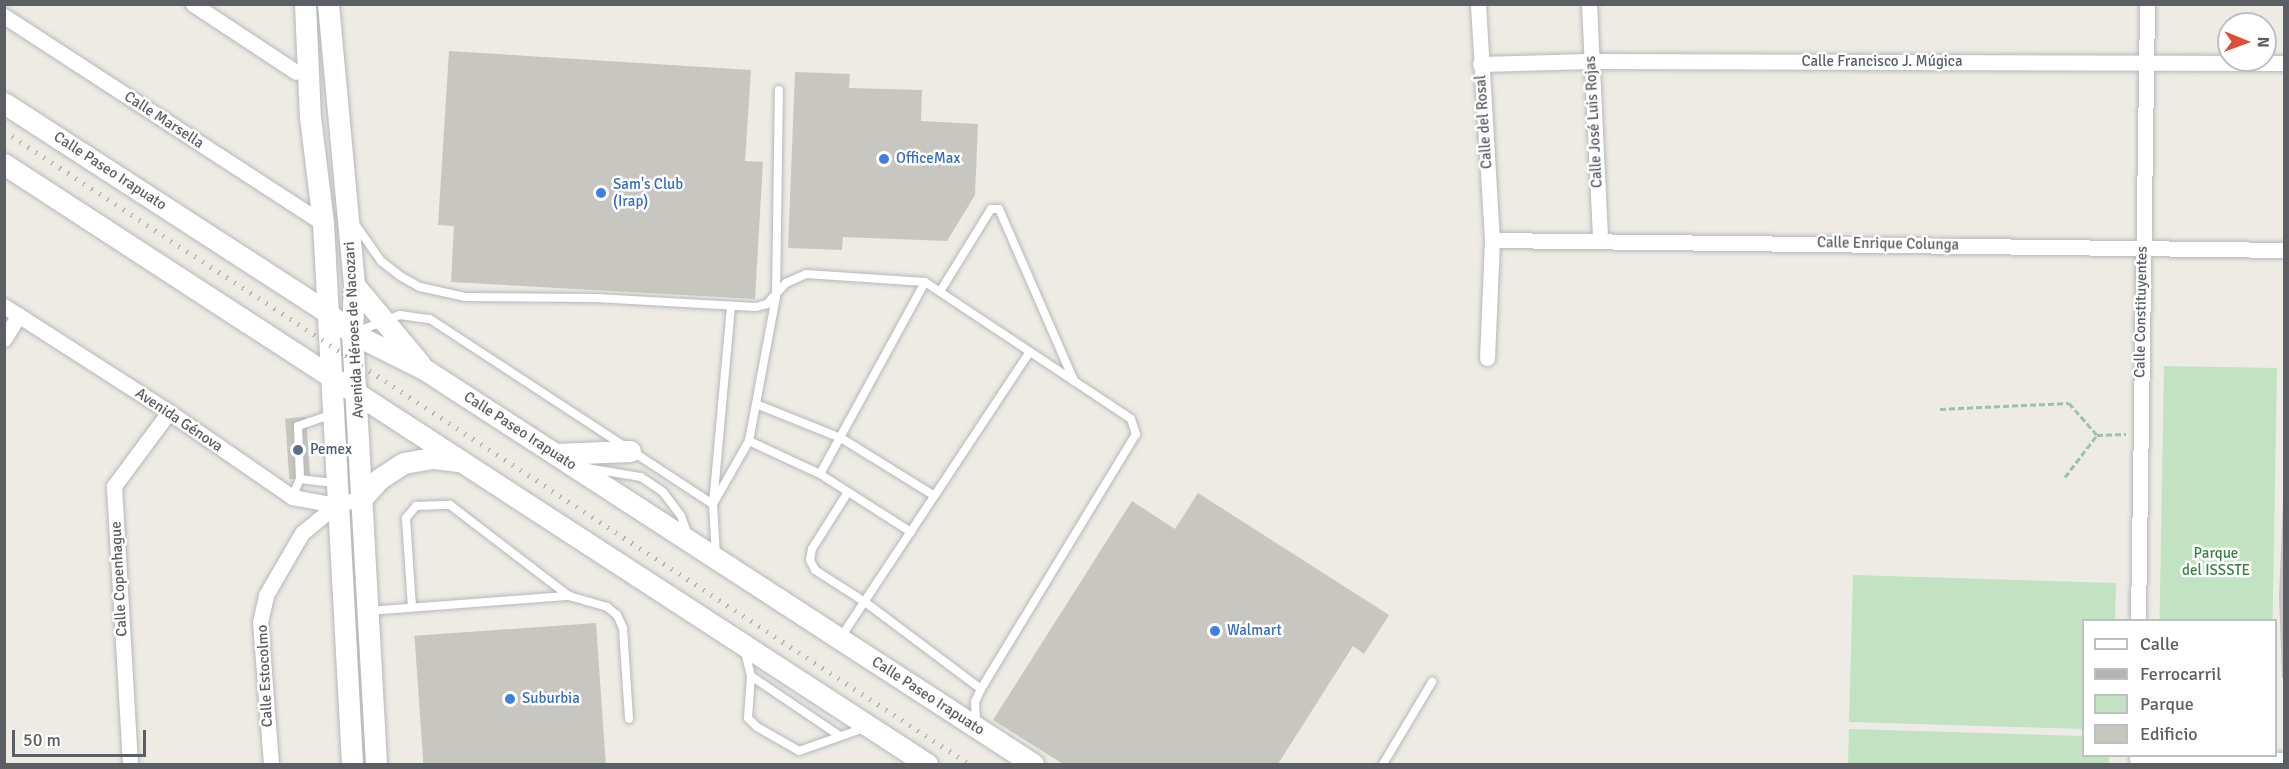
<!DOCTYPE html>
<meta charset="utf-8">
<style>
body{margin:0}
#map{position:relative;width:2289px;height:769px;overflow:hidden;background:#edebe3;font-family:Signika,sans-serif}
div>[style]{position:absolute}
.green>*{inset:0;background:#c1e3c2;transform-origin:0 0}
.building>*{inset:0;background:#c8c6c0;transform-origin:0 0}
.path>*{height:3px;margin-top:-1.5px;transform-origin:0;background:repeating-linear-gradient(90deg,#9bc3a8 0 6px,transparent 0 9px)}
.roads{filter:drop-shadow(0 0 2px #b5b8bc) drop-shadow(0 0 2px #b5b8bc)}
.lane>*{height:8px;margin:-4px;padding:0 4px;transform-origin:4px;border-radius:4px;background:#fff}
.street>*{height:15px;margin:-7.5px;padding:0 7.5px;transform-origin:7.5px;border-radius:7.5px;background:#fff}
.secondary>*{height:21px;margin:-10.5px;padding:0 10.5px;transform-origin:10.5px;border-radius:10.5px;background:#fff}
.rail>*{height:4.5px;margin-top:-2.25px;transform-origin:0;background:repeating-linear-gradient(90deg,#b3b4b4 0 1.5px,transparent 0 9.5px)}
.dots>*{width:16px;height:16px;translate:-50% -50%;box-sizing:border-box;border:3px solid #fff;border-radius:50%}
span{translate:-50% -50%;white-space:nowrap;text-align:center;line-height:1.15;-webkit-text-stroke:5px #fff;paint-order:stroke}
.street-label{font-size:15px;color:#5b5e62}
.shop-label{font-size:15px;color:#366cbe}
.left{translate:0 -50%;text-align:left}
.service-label{font-size:15px;color:#4e5e75}
.park-label{font-size:15px;color:#3b8242}
.frame{position:absolute;inset:0;border:6px solid #5b5e62;pointer-events:none}
.legend{position:absolute;left:2082px;top:619px;width:195px;height:138px;box-sizing:border-box;background:#fff;border:2px solid #bdbfc0;margin:0;padding:8px 10px;list-style:none;font-size:18px;color:#5b5e62}
.legend li{display:flex;align-items:center;gap:12px;height:30px}
.legend b{width:30px;border:2px solid #bdbfc0}
.north{position:absolute;left:2217px;top:12px;width:60px;height:60px;box-sizing:border-box;background:#fff;border:2px solid #bdbfc0;border-radius:50%;rotate:91deg;font-size:16px;font-weight:700;line-height:24px;text-align:center;color:#5b5e62}
.north::after{content:'';display:block;margin:auto;width:21px;height:27px;background:#dd4e39;clip-path:polygon(50% 0,100% 100%,50% 72%,0 100%)}
.scale{position:absolute;left:12px;top:730px;width:134px;height:27px;box-sizing:border-box;border:3px solid #5b5e62;border-top:0;padding-left:8px;font-size:18px;line-height:21px;white-space:nowrap;color:#5b5e62;-webkit-text-stroke:4px #fff;paint-order:stroke}
</style>
<div id="map">
<div class="green">
<div style="left:2164px;top:366px;width:113px;height:254px;rotate:1deg"></div>
<div style="clip-path:polygon(1853px 575px,2116px 583px,2115px 620px,2084px 620px,2083px 729px,1849px 722px)"></div>
<div style="clip-path:polygon(1849px 729px,2083px 736px,2084px 756px,2109px 756px,2109px 764px,1848px 764px)"></div>
</div>
<div class="building">
<div style="clip-path:polygon(449px 51px,751px 70px,745px 161px,763px 162px,755px 299px,451px 282px,454px 226px,438px 225px)"></div>
<div style="clip-path:polygon(795px 72px,850px 74px,849px 88px,922px 90px,921px 121px,978px 124px,975px 195px,947px 241px,843px 237px,842px 250px,788px 248px)"></div>
<div style="left:306px;top:417px;width:61px;height:21px;rotate:86deg"></div>
<div style="clip-path:polygon(1198px 493px,1389px 615px,1364px 654px,1353px 646px,1278px 764px,1063px 764px,993px 720px,1132px 501px,1175px 529px)"></div>
<div style="clip-path:polygon(2283px 502px,2284px 678px,2282px 678px,2279px 596px)"></div>
<div style="left:596px;top:623px;width:141px;height:182px;rotate:86deg"></div>
</div>
<div class="path">
<div style="left:1940px;top:409px;width:129px;rotate:-2.7deg"></div>
<div style="left:2069px;top:403px;width:43px;rotate:48.8deg"></div>
<div style="left:2097px;top:435px;width:29px;rotate:-2deg"></div>
<div style="left:2065px;top:477px;width:53px;rotate:-52.7deg"></div>
</div>
<div class="roads">
<div class="lane">
<div style="left:355px;top:224px;width:45px;rotate:54.9deg"></div>
<div style="left:381px;top:261px;width:24px;rotate:38deg"></div>
<div style="left:400px;top:276px;width:23px;rotate:29deg"></div>
<div style="left:420px;top:287px;width:46px;rotate:12.5deg"></div>
<div style="left:465px;top:297px;width:131px;rotate:0.4deg"></div>
<div style="left:596px;top:298px;width:160px;rotate:3.2deg"></div>
<div style="left:756px;top:307px;width:11px;rotate:-15deg"></div>
<div style="left:767px;top:304px;width:28px;rotate:-48deg"></div>
<div style="left:786px;top:283px;width:22px;rotate:-24deg"></div>
<div style="left:806px;top:274px;width:119px;rotate:3.8deg"></div>
<div style="left:925px;top:282px;width:247px;rotate:33.6deg"></div>
<div style="left:1131px;top:419px;width:16px;rotate:72deg"></div>
<div style="left:1136px;top:434px;width:298px;rotate:121.3deg"></div>
<div style="left:981px;top:689px;width:14px;rotate:115deg"></div>
<div style="left:975px;top:702px;width:21px;rotate:87deg"></div>
<div style="left:941px;top:290px;width:95px;rotate:-58.3deg"></div>
<div style="left:991px;top:209px;width:8px"></div>
<div style="left:999px;top:209px;width:188px;rotate:66.4deg"></div>
<div style="left:356px;top:332px;width:47px;rotate:-21.1deg"></div>
<div style="left:400px;top:315px;width:30px;rotate:8deg"></div>
<div style="left:430px;top:319px;width:338px;rotate:33.2deg"></div>
<div style="left:756px;top:404px;width:92px;rotate:21.8deg"></div>
<div style="left:841px;top:438px;width:110px;rotate:31.7deg"></div>
<div style="left:749px;top:441px;width:78px;rotate:24.9deg"></div>
<div style="left:820px;top:474px;width:108px;rotate:32.5deg"></div>
<div style="left:587px;top:468px;width:55px;rotate:9.5deg"></div>
<div style="left:641px;top:477px;width:27px;rotate:34deg"></div>
<div style="left:663px;top:492px;width:30px;rotate:53deg"></div>
<div style="left:681px;top:516px;width:20px;rotate:70deg"></div>
<div style="left:820px;top:474px;width:219px;rotate:-61.3deg"></div>
<div style="left:300px;top:479px;width:35px;rotate:7deg"></div>
<div style="left:848px;top:492px;width:67px;rotate:122.3deg"></div>
<div style="left:812px;top:549px;width:11px;rotate:100deg"></div>
<div style="left:810px;top:560px;width:11px;rotate:63deg"></div>
<div style="left:815px;top:570px;width:59px;rotate:32.6deg"></div>
<div style="left:865px;top:602px;width:145px;rotate:36.9deg"></div>
<div style="left:292px;top:497px;width:20px;rotate:-66deg"></div>
<div style="left:300px;top:479px;width:53px;rotate:-92.2deg"></div>
<div style="left:298px;top:426px;width:36px;rotate:-19deg"></div>
<div style="left:713px;top:504px;width:73px;rotate:-60.3deg"></div>
<div style="left:749px;top:441px;width:147px;rotate:-79.4deg"></div>
<div style="left:776px;top:297px;width:207px;rotate:-89.2deg"></div>
<div style="left:716px;top:555px;width:51px;rotate:-93.4deg"></div>
<div style="left:713px;top:504px;width:199px;rotate:-84.8deg"></div>
<div style="left:412px;top:607px;width:89px;rotate:-93.9deg"></div>
<div style="left:406px;top:518px;width:16px;rotate:-50deg"></div>
<div style="left:416px;top:506px;width:34px;rotate:-2deg"></div>
<div style="left:450px;top:505px;width:150px;rotate:37.4deg"></div>
<div style="left:368px;top:611px;width:202px;rotate:-4.3deg"></div>
<div style="left:569px;top:596px;width:40px;rotate:16deg"></div>
<div style="left:607px;top:607px;width:13px;rotate:39deg"></div>
<div style="left:617px;top:615px;width:14px;rotate:65deg"></div>
<div style="left:623px;top:628px;width:91px;rotate:86.2deg"></div>
<div style="left:841px;top:637px;width:341px;rotate:-56.5deg"></div>
<div style="left:745px;top:652px;width:25px;rotate:76deg"></div>
<div style="left:751px;top:676px;width:42px;rotate:94.1deg"></div>
<div style="left:748px;top:718px;width:13px;rotate:45deg"></div>
<div style="left:757px;top:727px;width:48px;rotate:29.7deg"></div>
<div style="left:799px;top:751px;width:69px;rotate:-19.5deg"></div>
<div style="left:751px;top:676px;width:107px;rotate:34deg"></div>
<div style="left:1383px;top:764px;width:96px;rotate:-59.1deg"></div>
</div>
<div class="street">
<div style="left:193px;top:4px;width:123px;rotate:33.4deg"></div>
<div style="left:1478px;top:4px;width:236px;rotate:86.6deg"></div>
<div style="left:1492px;top:240px;width:118px;rotate:92.4deg"></div>
<div style="left:1589px;top:4px;width:236px;rotate:87.3deg"></div>
<div style="left:4px;top:16px;width:380px;rotate:33deg"></div>
<div style="left:1480px;top:64px;width:110px;rotate:-1.6deg"></div>
<div style="left:1590px;top:61px;width:694px;rotate:0.17deg"></div>
<div style="left:1492px;top:240px;width:792px;rotate:0.72deg"></div>
<div style="left:4px;top:306px;width:196px;rotate:32.7deg"></div>
<div style="left:169px;top:412px;width:150px;rotate:34.6deg"></div>
<div style="left:292px;top:497px;width:45px;rotate:10.3deg"></div>
<div style="left:336px;top:505px;width:27px;rotate:-15deg"></div>
<div style="left:4px;top:339px;width:28px;rotate:-58deg"></div>
<div style="left:2138px;top:620px;width:616px;rotate:-89.16deg"></div>
<div style="left:2137px;top:759px;width:147px;rotate:0.4deg"></div>
<div style="left:130px;top:764px;width:278px;rotate:-93.3deg"></div>
<div style="left:114px;top:486px;width:92px;rotate:-53.4deg"></div>
<div style="left:271px;top:764px;width:142px;rotate:-94.4deg"></div>
<div style="left:260px;top:622px;width:28px;rotate:-77deg"></div>
<div style="left:266px;top:595px;width:72px;rotate:-59.9deg"></div>
<div style="left:302px;top:533px;width:44px;rotate:-39.5deg"></div>
</div>
<div class="secondary">
<div style="left:305px;top:4px;width:113px;rotate:87.5deg"></div>
<div style="left:310px;top:117px;width:107px;rotate:83deg"></div>
<div style="left:323px;top:223px;width:542px;rotate:86.93deg"></div>
<div style="left:328px;top:4px;width:282px;rotate:84.7deg"></div>
<div style="left:354px;top:285px;width:48px;rotate:92.4deg"></div>
<div style="left:352px;top:333px;width:432px;rotate:86.8deg"></div>
<div style="left:4px;top:103px;width:382px;rotate:32.9deg"></div>
<div style="left:325px;top:311px;width:35px;rotate:39deg"></div>
<div style="left:352px;top:333px;width:80px;rotate:26.6deg"></div>
<div style="left:424px;top:369px;width:726px;rotate:32.97deg"></div>
<div style="left:4px;top:164px;width:1101px;rotate:33.03deg"></div>
<div style="left:354px;top:285px;width:103px;rotate:50.1deg"></div>
<div style="left:555px;top:454px;width:75px;rotate:-2.3deg"></div>
<div style="left:362px;top:498px;width:25px;rotate:-48deg"></div>
<div style="left:379px;top:479px;width:30px;rotate:-33deg"></div>
<div style="left:404px;top:463px;width:29px;rotate:-10deg"></div>
<div style="left:433px;top:458px;width:26px;rotate:7deg"></div>
</div>
</div>
<div class="rail">
<div style="left:4px;top:131px;width:1154px;rotate:33.26deg"></div>
</div>
<div class="dots">
<div style="left:884px;top:159px;background:#3f7fe0"></div>
<div style="left:601px;top:193px;background:#3f7fe0"></div>
<div style="left:298px;top:450px;background:#5c6f8a"></div>
<div style="left:1215px;top:631px;background:#3f7fe0"></div>
<div style="left:510px;top:699px;background:#3f7fe0"></div>
</div>
<div class="street-label">
<span style="left:1882px;top:62px">Calle Francisco J. Múgica</span>
<span style="left:164px;top:120px;rotate:33deg">Calle Marsella</span>
<span style="left:1484px;top:122px;rotate:-94deg">Calle del Rosal</span>
<span style="left:1594px;top:122px;rotate:-93deg">Calle José Luis Rojas</span>
<span style="left:110px;top:171px;rotate:33deg">Calle Paseo Irapuato</span>
<span style="left:1888px;top:244px;rotate:1deg">Calle Enrique Colunga</span>
<span style="left:2141px;top:312px;rotate:-89deg">Calle Constituyentes</span>
<span style="left:354px;top:330px;rotate:-93deg">Avenida Héroes de Nacozari</span>
<span style="left:179px;top:420px;rotate:34deg">Avenida Génova</span>
<span style="left:520px;top:431px;rotate:33deg">Calle Paseo Irapuato</span>
<span style="left:119px;top:579px;rotate:-93deg">Calle Copenhague</span>
<span style="left:265px;top:676px;rotate:-93deg">Calle Estocolmo</span>
<span style="left:928px;top:696px;rotate:33deg">Calle Paseo Irapuato</span>
</div>
<div class="shop-label">
<span class="left" style="left:896px;top:159px">OfficeMax</span>
<span class="left" style="left:613px;top:193px">Sam's Club<br>(Irap)</span>
<span class="left" style="left:1227px;top:631px">Walmart</span>
<span class="left" style="left:522px;top:699px">Suburbia</span>
</div>
<div class="service-label">
<span class="left" style="left:310px;top:450px">Pemex</span>
</div>
<div class="park-label">
<span style="left:2216px;top:562px">Parque<br>del ISSSTE</span>
</div>
<div class="frame"></div>
<ul class="legend">
<li><b style="height:8px;background:#fff"></b>Calle</li>
<li><b style="height:8px;background:#b3b4b4"></b>Ferrocarril</li>
<li><b style="height:16px;background:#c1e3c2"></b>Parque</li>
<li><b style="height:16px;background:#c8c6c0"></b>Edificio</li>
</ul>
<div class="north">N</div>
<div class="scale">50 m</div>
</div>
